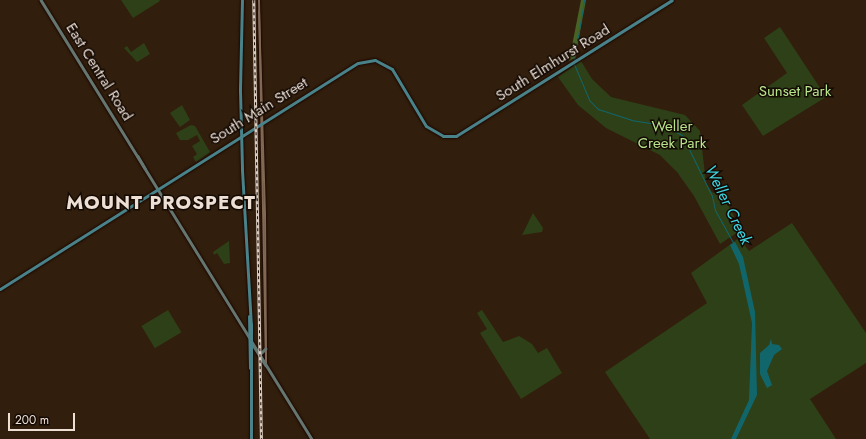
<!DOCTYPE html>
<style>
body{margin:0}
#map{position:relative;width:866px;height:439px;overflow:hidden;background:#321e0c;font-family:Jost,sans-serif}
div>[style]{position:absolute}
.green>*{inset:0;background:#2e4017;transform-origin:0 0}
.forest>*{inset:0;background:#486326}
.water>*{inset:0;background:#11666c}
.stream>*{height:1px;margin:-0.5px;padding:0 0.5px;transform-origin:0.5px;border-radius:0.5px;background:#11666c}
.roads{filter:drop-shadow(0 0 1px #190700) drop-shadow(0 0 1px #190700)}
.tertiary>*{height:2px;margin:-1px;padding:0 1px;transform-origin:1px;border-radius:1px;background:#816854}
.secondary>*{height:2.5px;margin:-1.25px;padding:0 1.25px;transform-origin:1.25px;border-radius:1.25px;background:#65756f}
.primary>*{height:3px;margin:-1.5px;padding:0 1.5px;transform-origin:1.5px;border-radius:1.5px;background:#498289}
.rail>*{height:2.5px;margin-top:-1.25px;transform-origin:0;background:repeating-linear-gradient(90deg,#130a04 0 3px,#d9cbbf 0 6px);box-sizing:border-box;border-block:1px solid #d9cbbf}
span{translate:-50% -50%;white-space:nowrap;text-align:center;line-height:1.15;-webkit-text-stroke:3px #130a04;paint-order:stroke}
.street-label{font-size:15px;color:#eddfd4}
.park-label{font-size:15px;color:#b8e38b}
.water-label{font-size:16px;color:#3ed6e2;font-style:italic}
.district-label{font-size:19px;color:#eddfd4;font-weight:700;letter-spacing:1px}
.scale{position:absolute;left:8px;top:413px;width:67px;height:18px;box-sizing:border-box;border:2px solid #eddfd4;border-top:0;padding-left:5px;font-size:12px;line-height:14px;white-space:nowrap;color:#eddfd4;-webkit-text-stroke:3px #130a04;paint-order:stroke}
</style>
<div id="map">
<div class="green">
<div style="clip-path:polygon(121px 0,159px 0,160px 1px,133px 18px)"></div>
<div style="clip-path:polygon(780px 27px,826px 97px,763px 136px,742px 105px,787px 73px,764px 38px)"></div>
<div style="clip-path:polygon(144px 43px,150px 54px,137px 62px,124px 48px,127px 46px,131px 52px)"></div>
<div style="clip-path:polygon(581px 61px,592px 79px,611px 97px,685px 115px,700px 131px,706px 183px,712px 192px,725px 199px,741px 230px,720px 244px,694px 196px,677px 172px,660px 155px,606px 128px,578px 105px,558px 77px)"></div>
<div style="clip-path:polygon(182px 105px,190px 120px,180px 127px,170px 113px)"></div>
<div style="clip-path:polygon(191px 125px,195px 126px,210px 152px,196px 162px,193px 157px,197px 154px,192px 146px,200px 141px,197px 135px,188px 140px,180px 140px,176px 133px)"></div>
<div style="clip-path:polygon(533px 213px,543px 228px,542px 232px,522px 235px)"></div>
<div style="clip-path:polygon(792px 223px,866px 333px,866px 363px,810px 399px,836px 439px,650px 439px,605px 372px,707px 303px,691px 273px,739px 238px,749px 251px)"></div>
<div style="clip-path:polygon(229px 241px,230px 263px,224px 264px,217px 253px,214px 255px,213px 252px)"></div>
<div style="left:168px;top:310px;width:26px;height:31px;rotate:59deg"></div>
<div style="clip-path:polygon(482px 310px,503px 342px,519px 336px,532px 344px,538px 353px,547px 348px,562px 373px,521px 399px,480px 333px,487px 329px,477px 313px)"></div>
</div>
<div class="forest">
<div style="clip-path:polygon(581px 0,586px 0,575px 58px,569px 61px)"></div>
</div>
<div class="water">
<div style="clip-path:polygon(735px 242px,743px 257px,755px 312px,757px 395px,736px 439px,731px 439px,749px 400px,752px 323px,739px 264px,730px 245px)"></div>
<div style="clip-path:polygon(771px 339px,772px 344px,779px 345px,782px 349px,774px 355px,767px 371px,772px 385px,767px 388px,760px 374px,760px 353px,769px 345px)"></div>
</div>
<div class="stream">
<div style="left:574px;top:61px;width:62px;rotate:-80.7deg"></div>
<div style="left:574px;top:64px;width:39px;rotate:67deg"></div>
<div style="left:589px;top:100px;width:13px;rotate:45deg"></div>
<div style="left:598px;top:109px;width:35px;rotate:18deg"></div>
<div style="left:631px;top:120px;width:32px;rotate:9deg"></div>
<div style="left:663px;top:125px;width:21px;rotate:28deg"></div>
<div style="left:682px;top:135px;width:68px;rotate:63.8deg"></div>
<div style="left:712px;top:196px;width:14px;rotate:78deg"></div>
<div style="left:715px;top:210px;width:39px;rotate:61deg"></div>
</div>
<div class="roads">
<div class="tertiary">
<div style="left:259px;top:0;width:350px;rotate:88.9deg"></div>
<div style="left:259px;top:11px;width:202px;rotate:88.3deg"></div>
<div style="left:265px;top:213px;width:152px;rotate:89.6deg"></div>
</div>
<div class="secondary">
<div style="left:41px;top:0;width:397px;rotate:58.3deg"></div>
<div style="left:138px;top:156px;width:14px;rotate:60deg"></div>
<div style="left:252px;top:342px;width:114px;rotate:58.3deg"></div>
<div style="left:252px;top:343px;width:26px;rotate:58deg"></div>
<div style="left:261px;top:353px;width:6px;rotate:-45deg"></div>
</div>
<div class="primary">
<div style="left:242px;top:0;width:91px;rotate:91.3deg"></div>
<div style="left:240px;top:91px;width:79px;rotate:88.5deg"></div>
<div style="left:242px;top:170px;width:154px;rotate:86.7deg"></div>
<div style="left:251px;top:324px;width:115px;rotate:90deg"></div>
<div style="left:0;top:289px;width:423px;rotate:-32.3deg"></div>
<div style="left:358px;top:63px;width:17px;rotate:-10deg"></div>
<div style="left:375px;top:60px;width:19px;rotate:28deg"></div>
<div style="left:392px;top:69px;width:66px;rotate:59.2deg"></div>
<div style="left:426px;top:126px;width:20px;rotate:30deg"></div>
<div style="left:443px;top:136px;width:13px"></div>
<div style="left:456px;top:136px;width:255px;rotate:-32.2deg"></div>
<div style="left:249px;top:316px;width:52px;rotate:88.9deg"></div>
</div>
</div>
<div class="rail">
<div style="left:254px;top:0;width:439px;rotate:89deg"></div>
</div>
<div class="street-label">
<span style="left:553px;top:63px;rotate:-32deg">South Elmhurst Road</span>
<span style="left:99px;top:72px;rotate:58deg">East Central Road</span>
<span style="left:259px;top:111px;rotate:-32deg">South Main Street</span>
</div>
<div class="park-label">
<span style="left:795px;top:92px">Sunset Park</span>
<span style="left:672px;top:135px">Weller<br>Creek Park</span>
</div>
<div class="water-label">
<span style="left:728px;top:205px;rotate:64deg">Weller Creek</span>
</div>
<div class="district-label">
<span style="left:161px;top:203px">MOUNT PROSPECT</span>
</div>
<div class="scale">200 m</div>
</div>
